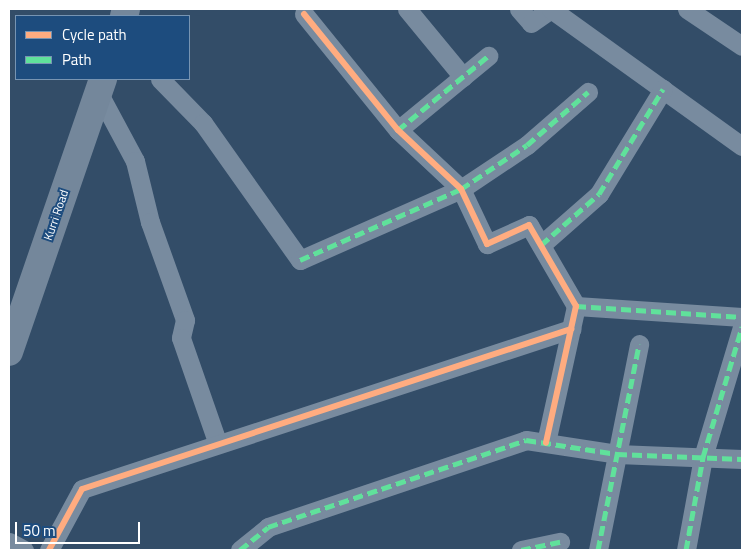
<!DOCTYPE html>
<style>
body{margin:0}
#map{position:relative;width:751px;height:559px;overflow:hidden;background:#334d68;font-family:"Titillium Web",sans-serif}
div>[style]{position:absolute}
.minor>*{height:19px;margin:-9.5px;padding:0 9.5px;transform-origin:9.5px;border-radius:9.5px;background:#788b9f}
.secondary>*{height:28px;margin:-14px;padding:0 14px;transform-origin:14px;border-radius:14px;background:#74879b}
.quiet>*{height:5px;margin-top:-2.5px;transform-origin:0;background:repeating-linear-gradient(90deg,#60e19b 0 10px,transparent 0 15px)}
.cycleway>*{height:6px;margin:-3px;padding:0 3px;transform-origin:3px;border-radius:3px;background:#ffac80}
span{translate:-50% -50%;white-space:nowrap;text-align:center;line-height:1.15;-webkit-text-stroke:4px #1d4c7e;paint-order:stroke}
.street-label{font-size:12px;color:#fff}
.frame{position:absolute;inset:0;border:10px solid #fff;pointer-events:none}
.legend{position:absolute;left:15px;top:15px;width:175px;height:65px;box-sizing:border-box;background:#1d4c7e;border:1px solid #7794b2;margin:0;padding:6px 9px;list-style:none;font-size:15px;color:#fff}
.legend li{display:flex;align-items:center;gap:10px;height:25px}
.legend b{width:25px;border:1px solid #7794b2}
.scale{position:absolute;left:15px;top:522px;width:125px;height:22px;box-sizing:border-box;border:2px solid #fff;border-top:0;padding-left:6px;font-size:15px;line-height:18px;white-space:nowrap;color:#fff;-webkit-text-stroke:4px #1d4c7e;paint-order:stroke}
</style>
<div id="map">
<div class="minor">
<div style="left:407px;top:9px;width:88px;rotate:50.5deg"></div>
<div style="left:519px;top:9px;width:18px;rotate:49deg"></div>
<div style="left:531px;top:23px;width:24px;rotate:-35deg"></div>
<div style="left:551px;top:9px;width:235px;rotate:35.7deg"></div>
<div style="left:687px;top:9px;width:66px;rotate:33.9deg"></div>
<div style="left:304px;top:14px;width:149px;rotate:51deg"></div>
<div style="left:398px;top:130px;width:86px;rotate:43.1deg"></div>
<div style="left:461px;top:189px;width:61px;rotate:64.7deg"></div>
<div style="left:487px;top:244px;width:46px;rotate:-24.3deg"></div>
<div style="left:529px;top:225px;width:94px;rotate:59.9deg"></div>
<div style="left:576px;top:306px;width:140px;rotate:102.4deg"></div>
<div style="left:160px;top:79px;width:62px;rotate:45.7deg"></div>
<div style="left:203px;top:123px;width:168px;rotate:54.7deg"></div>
<div style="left:300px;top:260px;width:176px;rotate:-23.8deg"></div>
<div style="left:461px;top:189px;width:79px;rotate:-33.7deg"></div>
<div style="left:527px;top:145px;width:81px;rotate:-41deg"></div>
<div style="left:98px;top:92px;width:78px;rotate:61.8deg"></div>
<div style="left:135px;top:161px;width:63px;rotate:76.2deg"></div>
<div style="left:150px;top:222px;width:104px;rotate:70.3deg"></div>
<div style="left:185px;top:320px;width:18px;rotate:103deg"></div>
<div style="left:181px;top:338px;width:112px;rotate:70.8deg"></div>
<div style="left:398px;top:130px;width:117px;rotate:-39.4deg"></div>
<div style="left:541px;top:245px;width:77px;rotate:-41.3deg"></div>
<div style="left:599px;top:194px;width:123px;rotate:-58.6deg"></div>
<div style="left:576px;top:306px;width:166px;rotate:3.8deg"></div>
<div style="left:9px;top:542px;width:17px;rotate:28deg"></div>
<div style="left:49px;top:550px;width:69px;rotate:-61.6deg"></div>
<div style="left:82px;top:489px;width:515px;rotate:-18.12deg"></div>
<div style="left:240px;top:550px;width:36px;rotate:-39deg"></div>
<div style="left:268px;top:527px;width:272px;rotate:-18.6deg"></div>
<div style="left:526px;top:440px;width:92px;rotate:8.7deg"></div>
<div style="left:617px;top:454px;width:125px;rotate:2.3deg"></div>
<div style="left:521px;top:550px;width:40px;rotate:-12deg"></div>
<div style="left:598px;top:550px;width:210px;rotate:-78.7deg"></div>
<div style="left:686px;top:550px;width:95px;rotate:-79.6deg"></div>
<div style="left:703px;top:457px;width:136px;rotate:-73.3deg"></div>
</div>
<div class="secondary">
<div style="left:124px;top:16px;width:7px;rotate:-74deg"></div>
<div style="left:9px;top:352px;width:289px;rotate:-71deg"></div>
</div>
<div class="quiet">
<div style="left:398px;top:130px;width:117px;rotate:-39.4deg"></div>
<div style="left:541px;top:245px;width:77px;rotate:-41.3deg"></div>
<div style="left:599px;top:194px;width:123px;rotate:-58.6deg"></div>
<div style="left:300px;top:260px;width:176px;rotate:-23.8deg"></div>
<div style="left:461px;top:189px;width:79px;rotate:-33.7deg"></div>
<div style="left:527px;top:145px;width:81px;rotate:-41deg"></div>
<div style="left:576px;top:306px;width:166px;rotate:3.8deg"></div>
<div style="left:240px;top:550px;width:36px;rotate:-39deg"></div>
<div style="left:268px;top:527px;width:272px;rotate:-18.6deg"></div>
<div style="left:526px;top:440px;width:92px;rotate:8.7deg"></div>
<div style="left:617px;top:454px;width:125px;rotate:2.3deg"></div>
<div style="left:521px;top:550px;width:40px;rotate:-12deg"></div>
<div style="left:598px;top:550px;width:210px;rotate:-78.7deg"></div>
<div style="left:686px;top:550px;width:95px;rotate:-79.6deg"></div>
<div style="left:703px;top:457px;width:136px;rotate:-73.3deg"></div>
</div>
<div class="cycleway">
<div style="left:304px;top:14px;width:149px;rotate:51deg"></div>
<div style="left:398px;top:130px;width:86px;rotate:43.1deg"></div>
<div style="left:461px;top:189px;width:61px;rotate:64.7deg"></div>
<div style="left:487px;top:244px;width:46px;rotate:-24.3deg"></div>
<div style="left:529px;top:225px;width:94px;rotate:59.9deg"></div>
<div style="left:576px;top:306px;width:140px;rotate:102.4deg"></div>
<div style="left:49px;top:550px;width:69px;rotate:-61.6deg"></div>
<div style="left:82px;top:489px;width:515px;rotate:-18.12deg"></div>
</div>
<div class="street-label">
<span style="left:56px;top:215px;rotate:-71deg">Kurri Road</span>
</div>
<div class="frame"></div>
<ul class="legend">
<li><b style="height:6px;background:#ffac80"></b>Cycle path</li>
<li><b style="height:6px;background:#60e19b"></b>Path</li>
</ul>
<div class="scale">50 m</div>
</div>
